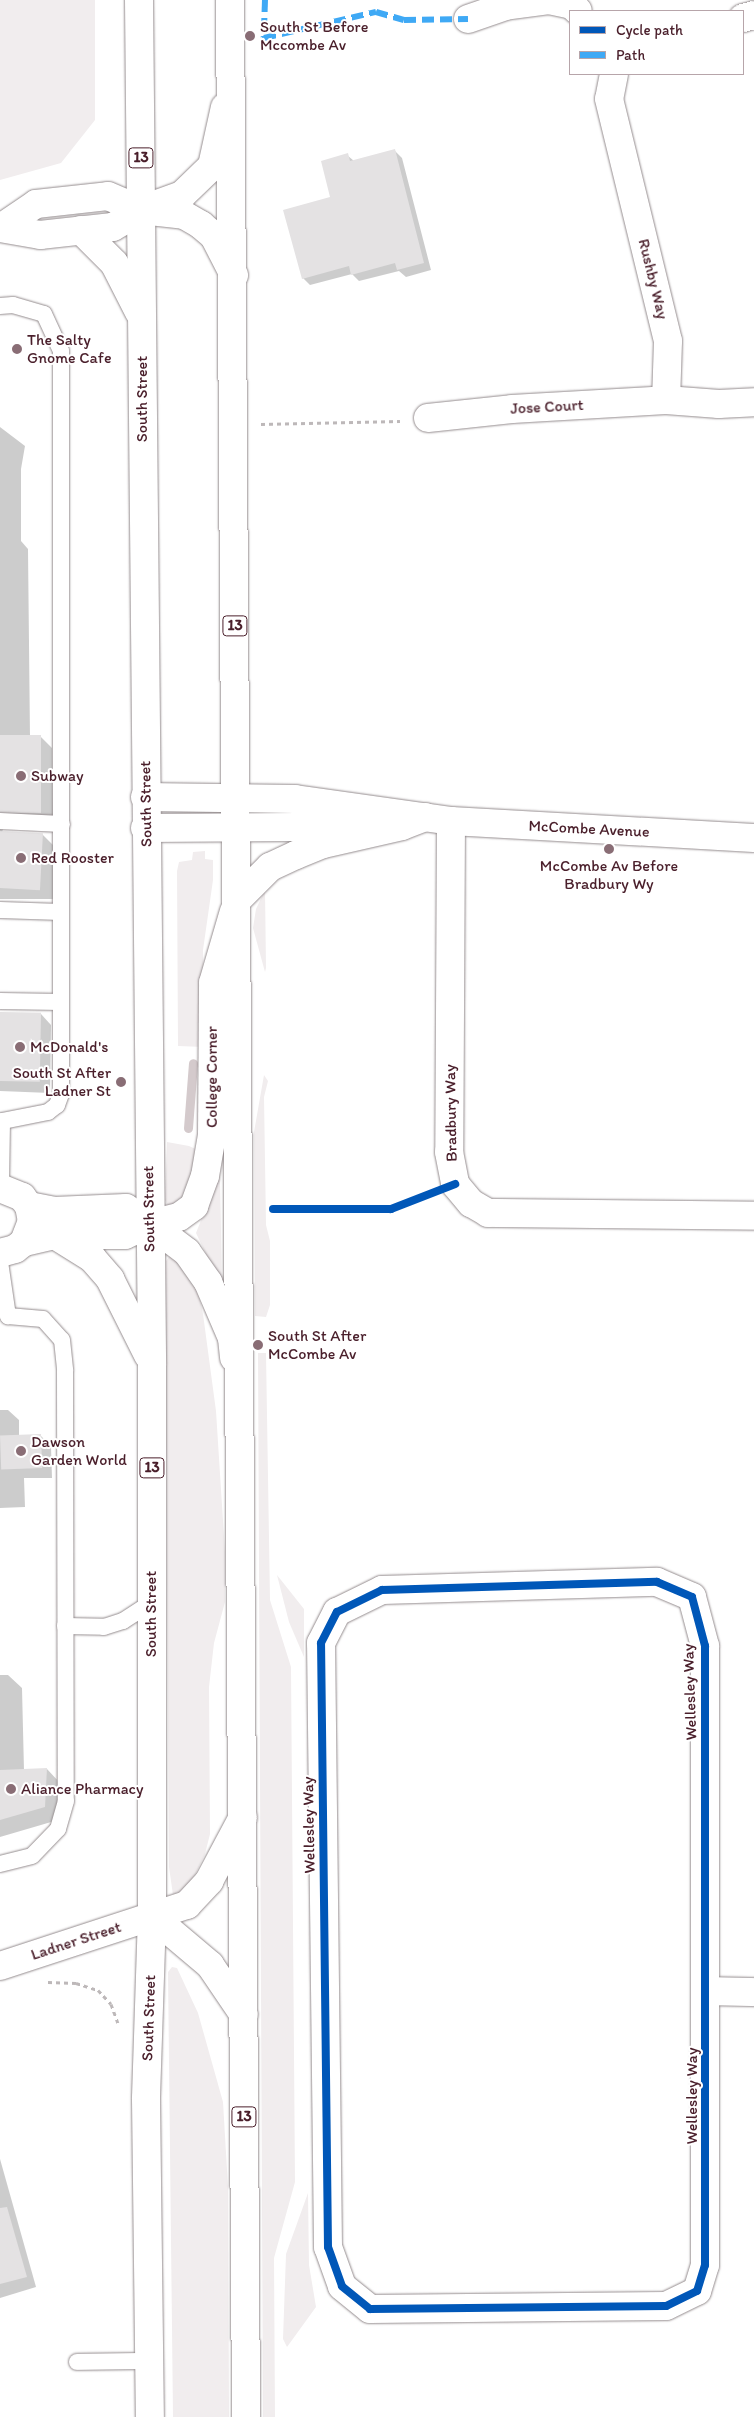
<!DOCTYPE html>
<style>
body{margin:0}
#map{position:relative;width:754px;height:2417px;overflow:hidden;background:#fff;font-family:Itim,sans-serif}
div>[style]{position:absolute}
.green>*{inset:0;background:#f1edee}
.shadow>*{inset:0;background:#0003}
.stream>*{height:9px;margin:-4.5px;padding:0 4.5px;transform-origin:4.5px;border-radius:4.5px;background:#d4cacc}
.building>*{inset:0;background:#e4e2e3;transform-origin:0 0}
.path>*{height:3px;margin-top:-1.5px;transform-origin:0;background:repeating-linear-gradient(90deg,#bdb8b9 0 4px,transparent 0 8px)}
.roads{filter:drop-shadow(0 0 1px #948c8e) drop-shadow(0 0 1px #948c8e)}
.lane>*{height:16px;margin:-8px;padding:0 8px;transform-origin:8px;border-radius:8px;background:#fff}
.street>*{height:28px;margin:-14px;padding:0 14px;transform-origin:14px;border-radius:14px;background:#fff}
.secondary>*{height:28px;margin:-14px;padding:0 14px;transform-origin:14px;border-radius:14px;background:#fff}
.highway>*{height:28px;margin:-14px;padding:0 14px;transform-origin:14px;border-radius:14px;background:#fff}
.quiet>*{height:6px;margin-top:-3px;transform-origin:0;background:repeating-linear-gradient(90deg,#3fa9f5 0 12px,transparent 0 18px)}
.cycleway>*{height:8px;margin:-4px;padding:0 4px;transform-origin:4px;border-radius:4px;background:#0057b8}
.dots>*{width:14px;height:14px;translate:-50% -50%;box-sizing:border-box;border:2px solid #fff;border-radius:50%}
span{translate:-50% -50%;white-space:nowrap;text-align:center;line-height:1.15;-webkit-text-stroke:4px #fff;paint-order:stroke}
.shield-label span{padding:1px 4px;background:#fff;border:1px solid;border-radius:4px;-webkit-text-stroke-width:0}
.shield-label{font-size:15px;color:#4a1f2b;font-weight:700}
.poi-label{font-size:16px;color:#4a1f2b}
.left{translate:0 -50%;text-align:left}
.right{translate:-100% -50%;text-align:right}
.street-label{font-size:16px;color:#4a1f2b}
.legend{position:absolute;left:569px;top:10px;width:175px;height:65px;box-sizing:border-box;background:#fff;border:1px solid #b7a5aa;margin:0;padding:6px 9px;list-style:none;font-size:15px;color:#4a1f2b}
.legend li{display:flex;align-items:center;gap:10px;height:25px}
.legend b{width:25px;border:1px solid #b7a5aa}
</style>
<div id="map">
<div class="green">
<div style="clip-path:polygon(0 0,95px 0,95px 120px,61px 163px,0 180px)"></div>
<div style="clip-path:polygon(205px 851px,205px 859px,213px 860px,213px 880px,203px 950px,204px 1047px,178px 1046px,177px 871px,179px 862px,192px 860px,193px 852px)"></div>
<div style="clip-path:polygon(265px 890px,266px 968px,265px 972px,253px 928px,256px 909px)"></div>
<div style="clip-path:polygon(264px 1075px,268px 1081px,264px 1097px,266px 1225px,270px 1241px,270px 1305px,266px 1317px,255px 1316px,254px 1132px)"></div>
<div style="clip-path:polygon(167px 1142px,189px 1146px,200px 1151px,189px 1196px,169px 1208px,165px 1200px)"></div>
<div style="clip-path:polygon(219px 1175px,220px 1178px,222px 1287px,196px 1233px)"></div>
<div style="clip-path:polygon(171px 1254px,181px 1254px,199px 1295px,203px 1314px,216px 1411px,225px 1552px,225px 1602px,214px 1643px,209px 1687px,210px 1834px,205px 1854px,194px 1877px,182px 1893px,173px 1895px,169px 1867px,166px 1431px,166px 1261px)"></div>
<div style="clip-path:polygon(258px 1353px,266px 1353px,270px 1600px,291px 1667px,295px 2182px,274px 2258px,275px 2417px,263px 2417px)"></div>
<div style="clip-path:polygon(277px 1575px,304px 1609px,304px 1657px,289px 1622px)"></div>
<div style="clip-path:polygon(172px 1967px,177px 1968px,198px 2013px,223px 2102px,228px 2187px,229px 2417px,173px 2417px,168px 1972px)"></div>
<div style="clip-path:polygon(308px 2193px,309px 2265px,316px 2307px,287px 2347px,283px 2339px,286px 2254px)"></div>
</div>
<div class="shadow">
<div style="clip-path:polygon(395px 151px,402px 158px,431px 270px,406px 277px,399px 271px,359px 281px,352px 274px,310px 285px,303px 278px,347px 155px,354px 161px)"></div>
<div style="clip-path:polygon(0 427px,25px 446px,21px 469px,21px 541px,28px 549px,30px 737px,40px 736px,52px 748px,53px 824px,4px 827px,2px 832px,42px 834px,54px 846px,54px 899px,0 899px)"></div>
<div style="clip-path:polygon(0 1013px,41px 1014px,51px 1025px,50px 1093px,0 1091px)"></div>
<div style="clip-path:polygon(0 1410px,8px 1410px,19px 1420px,19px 1436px,40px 1435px,51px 1446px,52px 1478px,24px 1478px,25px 1507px,0 1508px)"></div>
<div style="clip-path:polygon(0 1675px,8px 1675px,22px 1688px,24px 1770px,47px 1769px,60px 1783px,58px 1820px,0 1837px)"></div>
<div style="clip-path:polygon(0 2159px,36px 2287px,0 2298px)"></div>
</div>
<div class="stream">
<div style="left:188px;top:1128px;width:65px;rotate:-85.6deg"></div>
</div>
<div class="building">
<div style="clip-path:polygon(395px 149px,424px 263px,397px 270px,395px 263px,351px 275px,349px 266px,302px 279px,283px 210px,330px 197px,321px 161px,348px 153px,350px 161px)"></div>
<div style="left:41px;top:735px;width:78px;height:41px;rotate:90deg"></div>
<div style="left:0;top:831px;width:43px;height:57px;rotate:3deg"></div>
<div style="left:0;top:1012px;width:41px;height:69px;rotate:1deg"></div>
<div style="left:41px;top:1434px;width:34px;height:41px;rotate:88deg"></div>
<div style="clip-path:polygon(47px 1768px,45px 1807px,0 1820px,0 1770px)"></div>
<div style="clip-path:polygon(7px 2207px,27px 2277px,0 2284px,0 2208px)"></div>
</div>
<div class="path">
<div style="left:261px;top:424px;width:139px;rotate:-1.2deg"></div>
<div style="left:48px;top:1982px;width:28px;rotate:2deg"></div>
<div style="left:76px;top:1983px;width:23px;rotate:18deg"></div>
<div style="left:98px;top:1990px;width:19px;rotate:47deg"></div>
<div style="left:111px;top:2004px;width:20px;rotate:70deg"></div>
</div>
<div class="roads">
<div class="lane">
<div style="left:0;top:306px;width:13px;rotate:-4deg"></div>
<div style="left:13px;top:305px;width:32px;rotate:16deg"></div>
<div style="left:44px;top:314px;width:41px;rotate:65.3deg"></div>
<div style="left:61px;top:351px;width:743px;rotate:90deg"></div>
<div style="left:61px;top:1094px;width:12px;rotate:110deg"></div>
<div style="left:57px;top:1105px;width:11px;rotate:142deg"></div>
<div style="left:48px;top:1112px;width:47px;rotate:168.9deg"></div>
<div style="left:2px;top:1121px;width:66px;rotate:90.9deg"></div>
<div style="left:0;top:821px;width:62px;rotate:2.8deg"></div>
<div style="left:0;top:910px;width:61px;rotate:1.9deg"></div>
<div style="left:0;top:1001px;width:61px;rotate:0.9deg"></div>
<div style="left:0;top:1262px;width:55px;rotate:81.6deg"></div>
<div style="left:8px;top:1316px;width:35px;rotate:5deg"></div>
<div style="left:43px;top:1319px;width:28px;rotate:48deg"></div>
<div style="left:62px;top:1340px;width:31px;rotate:84deg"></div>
<div style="left:65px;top:1371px;width:430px;rotate:89.9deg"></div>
<div style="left:66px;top:1801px;width:29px;rotate:106deg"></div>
<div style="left:58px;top:1829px;width:37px;rotate:134deg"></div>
<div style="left:32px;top:1856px;width:33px;rotate:166deg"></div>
<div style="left:65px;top:1626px;width:39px;rotate:1deg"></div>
<div style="left:104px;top:1627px;width:20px;rotate:-18deg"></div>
<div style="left:123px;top:1621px;width:33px;rotate:-33deg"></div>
<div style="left:77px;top:2362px;width:73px;rotate:-0.8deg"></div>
</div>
<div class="street">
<div style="left:743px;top:18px;width:11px;rotate:-15deg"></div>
<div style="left:468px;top:19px;width:39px;rotate:-19deg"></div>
<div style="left:505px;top:6px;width:44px;rotate:-7.8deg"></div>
<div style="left:549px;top:0;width:24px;rotate:12deg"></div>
<div style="left:572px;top:5px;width:8px;rotate:45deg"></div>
<div style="left:614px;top:74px;width:25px;rotate:101deg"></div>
<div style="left:609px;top:99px;width:249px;rotate:76.3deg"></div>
<div style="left:668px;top:341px;width:59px;rotate:91.9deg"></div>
<div style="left:2px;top:227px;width:41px;rotate:-34.1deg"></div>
<div style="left:36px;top:204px;width:72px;rotate:-6.3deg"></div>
<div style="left:108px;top:196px;width:36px;rotate:23deg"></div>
<div style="left:141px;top:210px;width:43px;rotate:6.6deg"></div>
<div style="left:184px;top:215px;width:20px;rotate:30deg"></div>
<div style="left:201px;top:225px;width:17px;rotate:40deg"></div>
<div style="left:214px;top:236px;width:44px;rotate:62.9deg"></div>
<div style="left:0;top:228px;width:41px;rotate:9.9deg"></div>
<div style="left:40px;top:235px;width:73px;rotate:-6.3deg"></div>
<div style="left:113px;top:227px;width:33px;rotate:-31deg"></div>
<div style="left:141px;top:210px;width:44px;rotate:-20.1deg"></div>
<div style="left:182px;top:195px;width:42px;rotate:-44deg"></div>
<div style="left:212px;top:166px;width:60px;rotate:-77.6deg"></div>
<div style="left:428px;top:418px;width:84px;rotate:-6.1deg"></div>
<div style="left:512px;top:409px;width:154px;rotate:-3.3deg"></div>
<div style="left:666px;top:400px;width:53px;rotate:4.3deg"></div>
<div style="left:719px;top:404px;width:35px;rotate:-3deg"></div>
<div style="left:451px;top:821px;width:331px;rotate:90.3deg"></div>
<div style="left:449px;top:1152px;width:33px;rotate:79deg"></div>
<div style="left:455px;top:1184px;width:25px;rotate:50deg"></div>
<div style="left:471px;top:1203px;width:20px;rotate:30deg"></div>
<div style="left:488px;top:1213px;width:266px;rotate:0.6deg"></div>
<div style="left:0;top:1188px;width:24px;rotate:22deg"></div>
<div style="left:22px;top:1197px;width:11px;rotate:52deg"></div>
<div style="left:29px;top:1206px;width:15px;rotate:79deg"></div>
<div style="left:32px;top:1221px;width:22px;rotate:111deg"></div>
<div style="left:24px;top:1242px;width:11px;rotate:142deg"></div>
<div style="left:15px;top:1249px;width:16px;rotate:165deg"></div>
<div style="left:29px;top:1206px;width:25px;rotate:11deg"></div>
<div style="left:54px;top:1211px;width:72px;rotate:-2.4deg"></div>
<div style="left:126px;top:1208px;width:29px;rotate:34deg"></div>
<div style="left:150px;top:1224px;width:46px;rotate:37.1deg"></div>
<div style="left:187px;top:1252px;width:37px;rotate:55deg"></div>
<div style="left:208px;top:1282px;width:61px;rotate:66.8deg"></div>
<div style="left:232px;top:1338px;width:20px;rotate:84deg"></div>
<div style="left:24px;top:1242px;width:32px;rotate:-13deg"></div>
<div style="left:55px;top:1235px;width:70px"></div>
<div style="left:125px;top:1235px;width:27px;rotate:-24deg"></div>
<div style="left:150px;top:1224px;width:30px;rotate:-14deg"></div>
<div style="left:179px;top:1217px;width:19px;rotate:-36deg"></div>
<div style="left:194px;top:1206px;width:32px;rotate:-70deg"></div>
<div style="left:205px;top:1176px;width:42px;rotate:-80.3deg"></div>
<div style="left:212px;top:1135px;width:152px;rotate:-89.6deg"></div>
<div style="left:213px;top:983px;width:75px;rotate:-73.7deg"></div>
<div style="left:657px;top:1582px;width:38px;rotate:23deg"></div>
<div style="left:692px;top:1597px;width:51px;rotate:75.1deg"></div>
<div style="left:705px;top:1646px;width:619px;rotate:90deg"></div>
<div style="left:705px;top:2265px;width:27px;rotate:107deg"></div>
<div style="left:697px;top:2291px;width:34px;rotate:154deg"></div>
<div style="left:666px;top:2306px;width:296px;rotate:179.4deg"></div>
<div style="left:370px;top:2309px;width:36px;rotate:-141deg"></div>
<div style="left:342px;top:2286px;width:41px;rotate:-109.7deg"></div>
<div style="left:328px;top:2247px;width:604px;rotate:-90.66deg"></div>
<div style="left:321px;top:1643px;width:35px;rotate:-63deg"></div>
<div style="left:337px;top:1612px;width:50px;rotate:-26.1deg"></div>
<div style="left:382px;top:1590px;width:275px;rotate:-1.7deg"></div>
<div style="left:706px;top:1991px;width:48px;rotate:1.2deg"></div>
</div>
<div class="secondary">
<div style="left:145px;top:797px;width:150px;rotate:0.8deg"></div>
<div style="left:295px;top:799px;width:158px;rotate:8deg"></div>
<div style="left:451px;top:821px;width:303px;rotate:3.2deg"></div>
<div style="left:145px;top:828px;width:151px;rotate:-0.4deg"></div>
<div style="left:296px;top:827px;width:78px;rotate:-4.4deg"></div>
<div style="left:152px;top:1916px;width:76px;rotate:40.2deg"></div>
<div style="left:210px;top:1965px;width:60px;rotate:55.8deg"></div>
<div style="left:0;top:1966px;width:197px;rotate:-18.1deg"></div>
<div style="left:187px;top:1905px;width:33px;rotate:-47deg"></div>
<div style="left:209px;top:1881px;width:72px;rotate:-62deg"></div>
</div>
<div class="highway">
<div style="left:139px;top:0;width:1365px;rotate:89.45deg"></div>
<div style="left:152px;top:1365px;width:551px;rotate:90deg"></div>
<div style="left:152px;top:1916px;width:183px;rotate:91.9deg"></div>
<div style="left:146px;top:2099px;width:318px;rotate:89.3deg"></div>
<div style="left:230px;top:0;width:2417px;rotate:89.62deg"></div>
<div style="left:81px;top:230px;width:47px;rotate:45deg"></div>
<div style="left:114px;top:263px;width:55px;rotate:63deg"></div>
<div style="left:237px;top:900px;width:47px;rotate:-45deg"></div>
<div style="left:270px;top:867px;width:29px;rotate:-25deg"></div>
<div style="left:296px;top:855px;width:29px;rotate:-22deg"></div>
<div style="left:323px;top:844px;width:81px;rotate:-12.8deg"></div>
<div style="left:402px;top:826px;width:25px;rotate:-21deg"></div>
<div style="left:55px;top:1235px;width:44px;rotate:31.9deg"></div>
<div style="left:92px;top:1258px;width:28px;rotate:49deg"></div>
<div style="left:110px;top:1279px;width:85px;rotate:63.4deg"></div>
</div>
</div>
<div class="quiet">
<div style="left:265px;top:0;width:38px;rotate:92deg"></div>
<div style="left:264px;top:38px;width:115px;rotate:-13.1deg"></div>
<div style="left:376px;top:12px;width:29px;rotate:16deg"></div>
<div style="left:404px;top:20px;width:64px;rotate:-0.9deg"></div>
</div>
<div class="cycleway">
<div style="left:273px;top:1209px;width:118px"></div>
<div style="left:391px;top:1209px;width:69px;rotate:-21.3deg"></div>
<div style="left:657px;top:1582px;width:38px;rotate:23deg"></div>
<div style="left:692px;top:1597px;width:51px;rotate:75.1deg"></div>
<div style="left:705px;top:1646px;width:619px;rotate:90deg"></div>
<div style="left:705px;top:2265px;width:27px;rotate:107deg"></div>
<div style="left:697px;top:2291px;width:34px;rotate:154deg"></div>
<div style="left:666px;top:2306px;width:296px;rotate:179.4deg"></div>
<div style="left:370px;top:2309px;width:36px;rotate:-141deg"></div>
<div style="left:342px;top:2286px;width:41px;rotate:-109.7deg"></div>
<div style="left:328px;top:2247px;width:604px;rotate:-90.66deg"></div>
<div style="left:321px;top:1643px;width:35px;rotate:-63deg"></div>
<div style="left:337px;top:1612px;width:50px;rotate:-26.1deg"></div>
<div style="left:382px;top:1590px;width:275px;rotate:-1.7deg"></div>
</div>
<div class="dots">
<div style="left:250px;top:36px;background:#896d75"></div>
<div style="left:17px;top:349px;background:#896d75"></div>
<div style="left:21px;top:776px;background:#896d75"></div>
<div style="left:609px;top:849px;background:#896d75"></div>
<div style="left:21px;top:858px;background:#896d75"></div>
<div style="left:20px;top:1047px;background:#896d75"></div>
<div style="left:121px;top:1082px;background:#896d75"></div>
<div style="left:258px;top:1345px;background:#896d75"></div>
<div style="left:21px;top:1451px;background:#896d75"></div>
<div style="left:11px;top:1789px;background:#896d75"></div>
</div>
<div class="shield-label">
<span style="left:141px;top:158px">13</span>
<span style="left:235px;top:626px">13</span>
<span style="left:152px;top:1468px">13</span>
<span style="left:244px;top:2117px">13</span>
</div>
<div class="poi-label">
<span class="left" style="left:260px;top:36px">South St Before<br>Mccombe Av</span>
<span class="left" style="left:27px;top:349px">The Salty<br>Gnome Cafe</span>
<span class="left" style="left:31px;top:776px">Subway</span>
<span class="left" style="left:31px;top:858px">Red Rooster</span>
<span style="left:609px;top:875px">McCombe Av Before<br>Bradbury Wy</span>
<span class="left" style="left:30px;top:1047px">McDonald's</span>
<span class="right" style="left:111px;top:1082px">South St After<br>Ladner St</span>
<span class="left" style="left:268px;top:1345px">South St After<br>McCombe Av</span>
<span class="left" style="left:31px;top:1451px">Dawson<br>Garden World</span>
<span class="left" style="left:21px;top:1789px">Aliance Pharmacy</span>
</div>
<div class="street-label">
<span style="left:653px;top:279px;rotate:76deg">Rushby Way</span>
<span style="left:142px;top:399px;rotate:-90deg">South Street</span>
<span style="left:547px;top:407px;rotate:-3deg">Jose Court</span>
<span style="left:146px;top:804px;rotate:-91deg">South Street</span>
<span style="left:589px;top:829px;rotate:3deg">McCombe Avenue</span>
<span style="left:212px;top:1077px;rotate:-90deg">College Corner</span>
<span style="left:451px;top:1113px;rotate:-91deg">Bradbury Way</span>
<span style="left:149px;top:1209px;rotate:-91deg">South Street</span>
<span style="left:151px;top:1614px;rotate:-90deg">South Street</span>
<span style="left:690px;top:1692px;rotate:-92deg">Wellesley Way</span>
<span style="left:309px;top:1825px;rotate:-91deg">Wellesley Way</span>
<span style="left:76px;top:1941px;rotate:-18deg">Ladner Street</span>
<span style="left:149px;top:2018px;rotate:-88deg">South Street</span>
<span style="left:692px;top:2096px;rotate:-90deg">Wellesley Way</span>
</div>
<ul class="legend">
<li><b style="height:6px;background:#0057b8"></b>Cycle path</li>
<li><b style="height:6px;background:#3fa9f5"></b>Path</li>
</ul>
</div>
